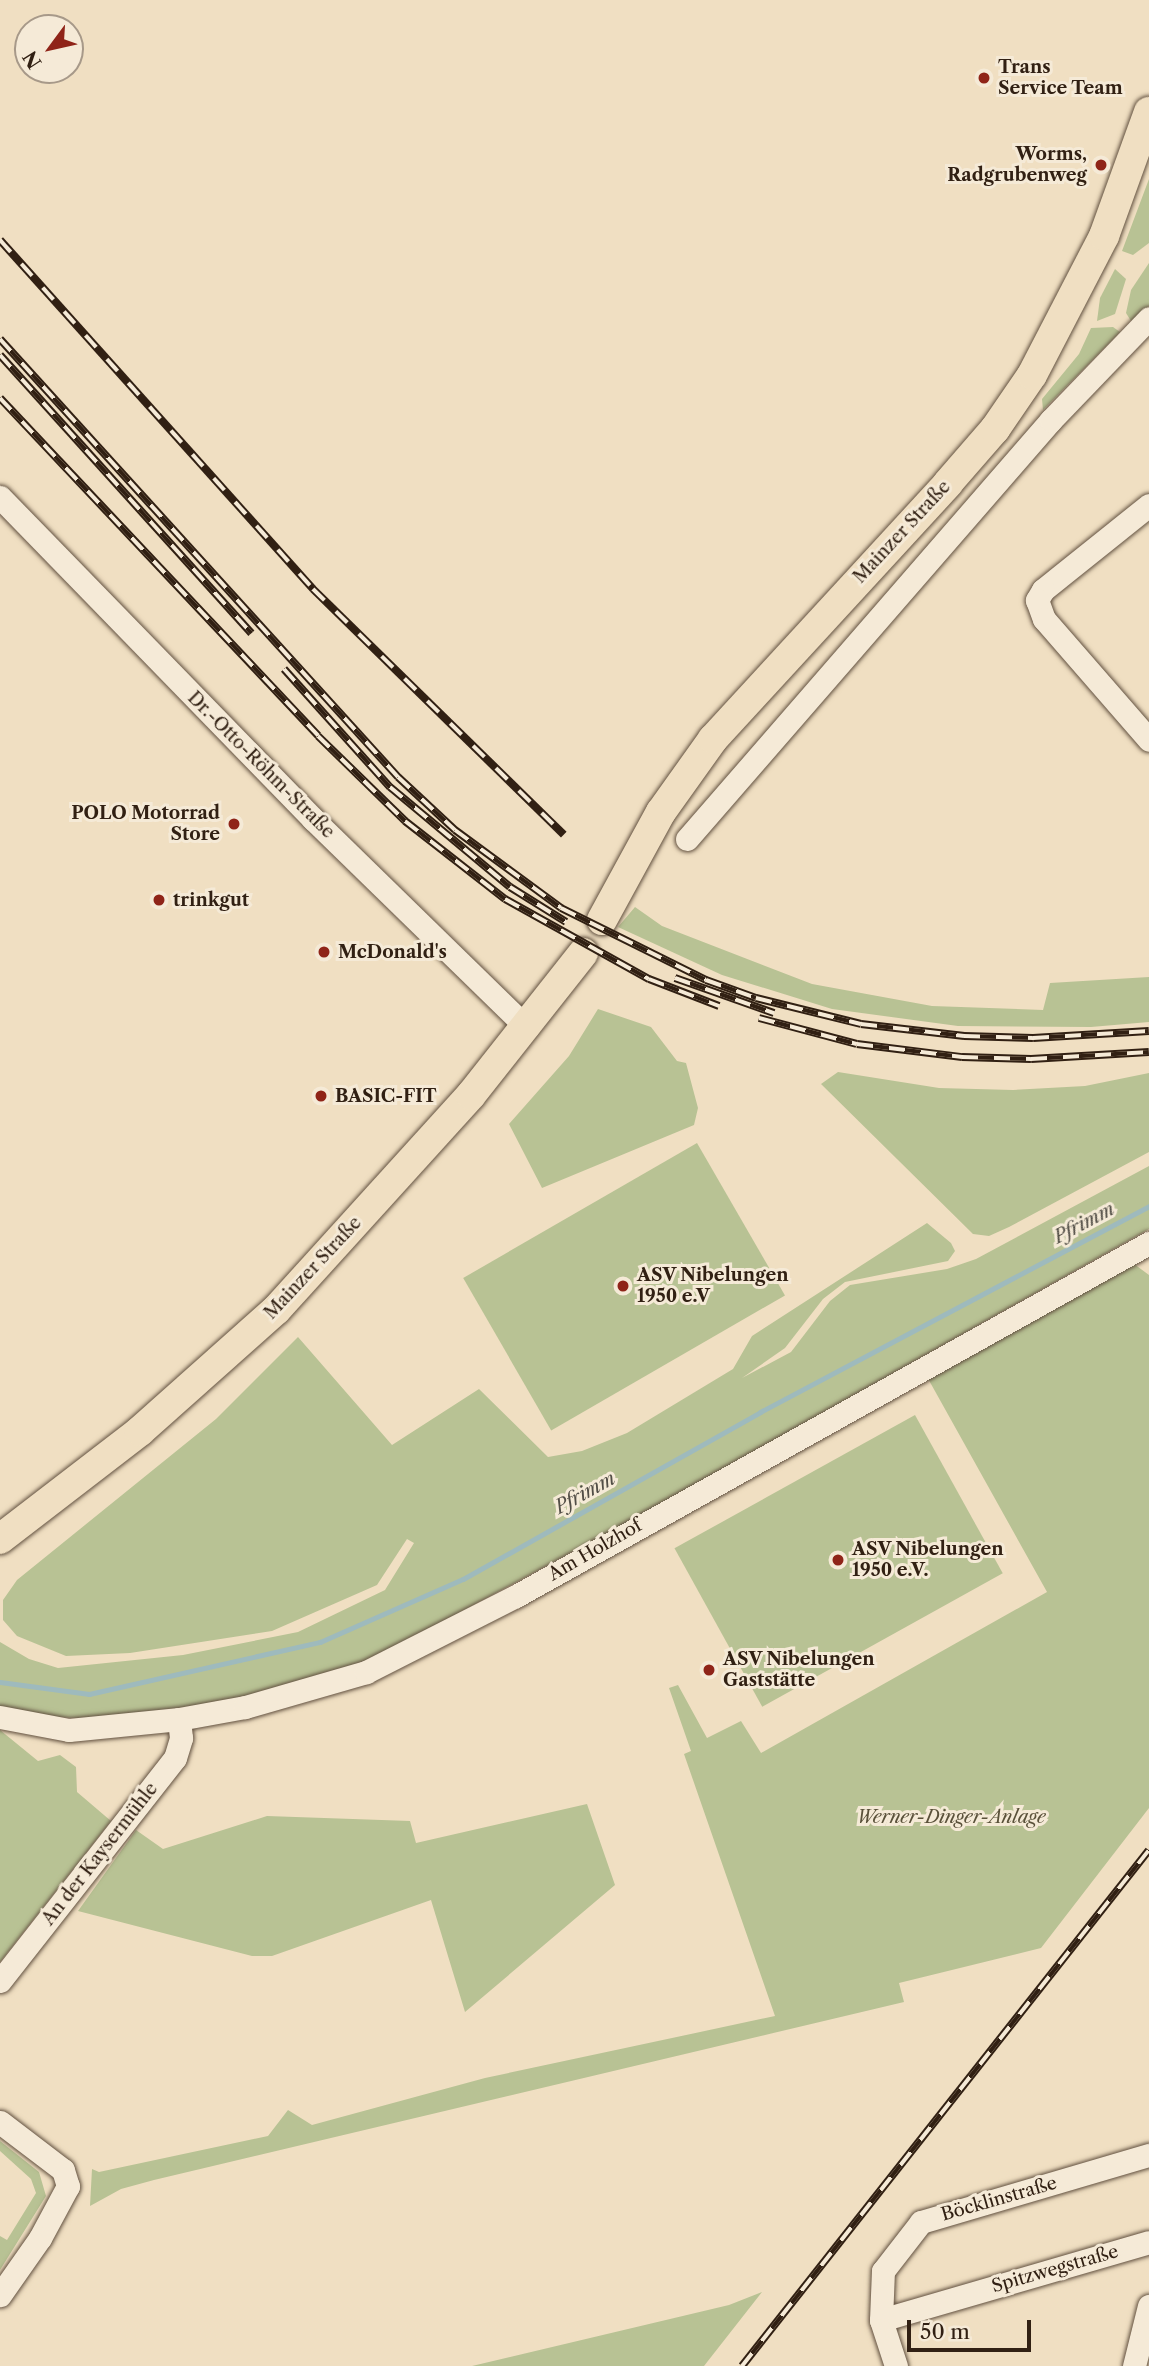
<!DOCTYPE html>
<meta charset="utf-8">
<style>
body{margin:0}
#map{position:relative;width:1149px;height:2366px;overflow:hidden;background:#f0dfc2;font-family:"Libre Caslon Text",serif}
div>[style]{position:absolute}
.green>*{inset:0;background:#b8c294;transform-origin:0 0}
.stream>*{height:5px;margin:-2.5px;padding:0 2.5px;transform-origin:2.5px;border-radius:2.5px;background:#9ebabd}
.roads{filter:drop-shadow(0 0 2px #61503f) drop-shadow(0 0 2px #61503f)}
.minor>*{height:23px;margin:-11.5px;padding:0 11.5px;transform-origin:11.5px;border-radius:11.5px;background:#f5ead7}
.major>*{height:30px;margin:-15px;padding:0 15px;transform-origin:15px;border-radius:15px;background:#f0dfc2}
.rail>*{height:8px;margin-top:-4px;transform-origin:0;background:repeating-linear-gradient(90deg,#f5ead7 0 16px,#312013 0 32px);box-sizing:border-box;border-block:2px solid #312013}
.dots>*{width:19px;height:19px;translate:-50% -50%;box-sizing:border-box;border:4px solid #f5ead7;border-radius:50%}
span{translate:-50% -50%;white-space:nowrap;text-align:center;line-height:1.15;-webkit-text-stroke:6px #f5ead7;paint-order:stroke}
.poi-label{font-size:18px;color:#312013;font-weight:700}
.left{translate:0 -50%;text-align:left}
.right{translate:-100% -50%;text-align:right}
.street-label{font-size:18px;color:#312013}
.park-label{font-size:18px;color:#5a513a;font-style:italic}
.water-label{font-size:19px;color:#524e46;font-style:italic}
.north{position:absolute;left:14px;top:14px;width:70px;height:70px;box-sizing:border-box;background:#f5ead7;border:2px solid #a79989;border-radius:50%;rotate:237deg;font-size:19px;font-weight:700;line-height:28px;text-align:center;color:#312013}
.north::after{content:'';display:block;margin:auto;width:24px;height:32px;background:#8f2418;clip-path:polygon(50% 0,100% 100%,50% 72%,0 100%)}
.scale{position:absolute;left:907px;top:2320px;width:124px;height:32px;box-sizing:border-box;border:4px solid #312013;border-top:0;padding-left:9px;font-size:21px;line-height:24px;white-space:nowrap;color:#312013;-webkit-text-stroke:5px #f5ead7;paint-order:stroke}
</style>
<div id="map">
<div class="green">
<div style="clip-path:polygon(1149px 179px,1149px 243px,1133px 255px,1122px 251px)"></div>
<div style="clip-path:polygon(1149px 263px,1149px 306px,1131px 321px,1126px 313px,1131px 290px)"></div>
<div style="clip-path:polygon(1115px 269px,1126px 279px,1115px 314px,1097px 321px,1100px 298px)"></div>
<div style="clip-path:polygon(1113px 327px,1120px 332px,1043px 410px,1042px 399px,1079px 354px,1091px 328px)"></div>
<div style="clip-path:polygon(635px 907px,662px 926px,812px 984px,932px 1006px,1043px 1010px,1050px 983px,1149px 977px,1149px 1022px,1091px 1027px,958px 1026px,832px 1009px,722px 975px,618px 927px)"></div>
<div style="clip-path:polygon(598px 1009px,651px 1027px,677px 1061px,686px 1063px,698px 1108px,694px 1125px,542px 1188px,509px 1124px,569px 1056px)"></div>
<div style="clip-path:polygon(838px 1072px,939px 1088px,1013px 1090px,1085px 1086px,1149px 1073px,1149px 1152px,1009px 1227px,989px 1236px,973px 1234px,821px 1084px)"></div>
<div style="left:697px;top:1143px;width:176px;height:270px;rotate:60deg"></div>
<div style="clip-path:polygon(1149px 1166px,1149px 1229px,668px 1500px,407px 1641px,339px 1673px,244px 1698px,103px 1719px,30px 1716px,0 1707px,0 1642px,29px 1659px,58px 1668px,183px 1655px,298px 1632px,385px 1590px,414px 1543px,407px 1539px,377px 1585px,272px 1631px,130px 1653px,66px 1656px,17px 1636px,3px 1620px,3px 1600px,17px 1580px,216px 1419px,298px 1337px,392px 1445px,479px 1389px,548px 1457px,582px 1451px,627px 1433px,733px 1369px,752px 1336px,927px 1223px,951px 1243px,955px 1251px,948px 1261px,845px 1282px,823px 1299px,785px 1348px,742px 1378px,791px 1352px,830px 1301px,850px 1285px,947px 1269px,976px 1259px)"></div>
<div style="clip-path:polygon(1130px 1261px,1149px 1275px,1149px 1808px,1041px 1948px,899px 1983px,904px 2002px,154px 2180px,121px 2189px,90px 2206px,92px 2169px,99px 2172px,268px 2136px,288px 2110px,312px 2125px,485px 2078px,775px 2016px,684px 1754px,691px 1751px,669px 1688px,678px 1685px,707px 1738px,741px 1721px,761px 1753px,1047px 1592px,926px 1375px)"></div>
<div style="left:915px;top:1415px;width:181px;height:275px;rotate:61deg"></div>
<div style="clip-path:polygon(0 1730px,38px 1761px,60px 1755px,76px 1767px,77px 1792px,111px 1821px,0 1962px)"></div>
<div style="clip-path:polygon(587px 1804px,615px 1885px,465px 2012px,431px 1900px,272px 1956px,252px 1956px,78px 1911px,136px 1830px,163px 1849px,267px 1816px,410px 1821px,416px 1843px)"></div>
<div style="clip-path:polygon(0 2141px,39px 2172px,46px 2196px,0 2270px,0 2236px,7px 2240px,36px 2193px,31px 2179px,0 2151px)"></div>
<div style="clip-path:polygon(762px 2292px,704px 2366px,472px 2366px,729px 2305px)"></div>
</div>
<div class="stream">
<div style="left:0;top:1682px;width:90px;rotate:7.7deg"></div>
<div style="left:89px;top:1694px;width:237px;rotate:-12.7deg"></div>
<div style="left:320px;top:1642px;width:156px;rotate:-23.8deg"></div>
<div style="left:463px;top:1579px;width:341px;rotate:-29.3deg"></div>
<div style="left:760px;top:1412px;width:440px;rotate:-27.9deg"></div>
</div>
<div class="roads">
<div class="minor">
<div style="left:0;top:497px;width:449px;rotate:45.8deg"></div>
<div style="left:313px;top:819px;width:299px;rotate:44.3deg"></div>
<div style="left:1149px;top:505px;width:136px;rotate:141.3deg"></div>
<div style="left:1043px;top:590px;width:12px;rotate:121deg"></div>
<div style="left:1037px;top:600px;width:20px;rotate:70deg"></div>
<div style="left:1044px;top:619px;width:160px;rotate:49deg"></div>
<div style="left:687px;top:839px;width:555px;rotate:-49.02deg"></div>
<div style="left:1051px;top:420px;width:141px;rotate:-46.1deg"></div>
<div style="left:0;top:1717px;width:70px;rotate:10.7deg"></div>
<div style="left:69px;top:1730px;width:111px;rotate:-5.7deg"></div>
<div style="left:179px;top:1719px;width:67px;rotate:-10.3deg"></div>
<div style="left:245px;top:1707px;width:126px;rotate:-16.1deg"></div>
<div style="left:366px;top:1672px;width:168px;rotate:-26.9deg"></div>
<div style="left:516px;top:1596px;width:725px;rotate:-29.15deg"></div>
<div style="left:0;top:1981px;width:283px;rotate:-51.9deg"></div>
<div style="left:175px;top:1758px;width:21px;rotate:-73deg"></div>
<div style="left:181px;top:1738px;width:19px;rotate:-96deg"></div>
<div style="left:0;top:2122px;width:79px;rotate:37.3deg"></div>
<div style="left:63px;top:2170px;width:17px;rotate:73deg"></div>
<div style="left:68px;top:2186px;width:59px;rotate:118.3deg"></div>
<div style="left:40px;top:2238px;width:70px;rotate:125.1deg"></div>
<div style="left:881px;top:2320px;width:279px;rotate:-16.2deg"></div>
<div style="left:896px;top:2366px;width:48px;rotate:-108.1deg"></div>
<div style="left:881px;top:2320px;width:49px;rotate:-87.7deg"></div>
<div style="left:883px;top:2271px;width:62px;rotate:-52.2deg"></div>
<div style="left:921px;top:2222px;width:238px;rotate:-16.4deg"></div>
<div style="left:1134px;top:2366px;width:62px;rotate:-76deg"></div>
</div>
<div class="major">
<div style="left:602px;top:920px;width:123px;rotate:-61.4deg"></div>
<div style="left:661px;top:812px;width:90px;rotate:-54.5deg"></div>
<div style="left:713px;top:739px;width:348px;rotate:-47.4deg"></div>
<div style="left:948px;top:483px;width:72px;rotate:-49deg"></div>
<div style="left:995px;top:429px;width:65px;rotate:-55.6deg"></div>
<div style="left:1032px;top:375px;width:157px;rotate:-62.6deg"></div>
<div style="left:1104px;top:236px;width:132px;rotate:-70.1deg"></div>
<div style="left:0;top:1539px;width:177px;rotate:-37.6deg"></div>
<div style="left:140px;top:1431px;width:182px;rotate:-41.7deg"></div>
<div style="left:276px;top:1310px;width:290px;rotate:-47.8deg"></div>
<div style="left:471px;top:1095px;width:181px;rotate:-51.7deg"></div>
</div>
</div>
<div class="rail">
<div style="left:0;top:240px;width:469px;rotate:48.1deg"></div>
<div style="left:313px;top:589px;width:351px;rotate:44.4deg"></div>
<div style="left:0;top:339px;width:592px;rotate:47.74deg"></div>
<div style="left:398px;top:777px;width:78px;rotate:42.9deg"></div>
<div style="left:455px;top:830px;width:132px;rotate:36.3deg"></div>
<div style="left:561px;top:908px;width:162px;rotate:26.4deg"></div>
<div style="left:706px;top:980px;width:53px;rotate:19.8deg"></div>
<div style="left:756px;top:998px;width:108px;rotate:13.9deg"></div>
<div style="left:861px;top:1024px;width:104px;rotate:6.6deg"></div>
<div style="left:964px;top:1036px;width:69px;rotate:1.7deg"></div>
<div style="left:1033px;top:1038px;width:116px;rotate:-3.5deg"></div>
<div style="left:0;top:355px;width:375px;rotate:47.9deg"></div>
<div style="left:0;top:398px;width:464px;rotate:46.7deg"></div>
<div style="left:318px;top:736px;width:122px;rotate:44.3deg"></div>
<div style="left:405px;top:821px;width:127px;rotate:38deg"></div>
<div style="left:505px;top:899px;width:165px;rotate:29.1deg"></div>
<div style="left:649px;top:979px;width:75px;rotate:21.1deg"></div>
<div style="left:284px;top:669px;width:159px;rotate:48.1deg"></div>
<div style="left:390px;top:787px;width:156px;rotate:39.8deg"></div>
<div style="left:510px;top:887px;width:66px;rotate:32deg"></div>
<div style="left:675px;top:978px;width:105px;rotate:19.5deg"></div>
<div style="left:759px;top:1018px;width:101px;rotate:14.9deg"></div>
<div style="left:857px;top:1044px;width:106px;rotate:7.1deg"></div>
<div style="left:962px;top:1057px;width:69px;rotate:1.7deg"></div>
<div style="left:1031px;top:1059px;width:118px;rotate:-3.4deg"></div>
<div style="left:742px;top:2366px;width:657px;rotate:-51.74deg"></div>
</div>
<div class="dots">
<div style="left:984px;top:78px;background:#8f2418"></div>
<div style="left:1101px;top:165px;background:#8f2418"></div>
<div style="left:234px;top:824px;background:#8f2418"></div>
<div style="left:159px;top:900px;background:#8f2418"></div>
<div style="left:324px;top:952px;background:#8f2418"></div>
<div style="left:321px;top:1096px;background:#8f2418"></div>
<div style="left:623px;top:1286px;background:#8f2418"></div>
<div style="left:838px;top:1560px;background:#8f2418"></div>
<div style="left:709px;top:1670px;background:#8f2418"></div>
</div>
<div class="poi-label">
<span class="left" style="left:998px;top:78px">Trans<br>Service Team</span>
<span class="right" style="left:1087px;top:165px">Worms,<br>Radgrubenweg</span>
<span class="right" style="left:220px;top:824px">POLO Motorrad<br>Store</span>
<span class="left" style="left:173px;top:900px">trinkgut</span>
<span class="left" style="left:338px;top:952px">McDonald's</span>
<span class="left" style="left:335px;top:1096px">BASIC-FIT</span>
<span class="left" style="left:637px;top:1286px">ASV Nibelungen<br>1950 e.V</span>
<span class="left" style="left:852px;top:1560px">ASV Nibelungen<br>1950 e.V.</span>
<span class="left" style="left:723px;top:1670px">ASV Nibelungen<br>Gaststätte</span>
</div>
<div class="street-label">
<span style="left:902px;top:532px;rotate:-47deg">Mainzer Straße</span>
<span style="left:261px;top:765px;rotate:45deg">Dr.-Otto-Röhm-Straße</span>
<span style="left:313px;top:1268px;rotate:-47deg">Mainzer Straße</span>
<span style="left:595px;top:1550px;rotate:-30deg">Am Holzhof</span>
<span style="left:100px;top:1854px;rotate:-52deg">An der Kaysermühle</span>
<span style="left:999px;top:2199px;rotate:-16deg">Böcklinstraße</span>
<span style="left:1055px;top:2269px;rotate:-16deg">Spitzwegstraße</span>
</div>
<div class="park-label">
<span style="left:951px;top:1817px">Werner-Dinger-Anlage</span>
</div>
<div class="water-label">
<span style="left:1084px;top:1223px;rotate:-28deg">Pfrimm</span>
<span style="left:585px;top:1493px;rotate:-29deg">Pfrimm</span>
</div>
<div class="north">N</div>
<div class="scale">50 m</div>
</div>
